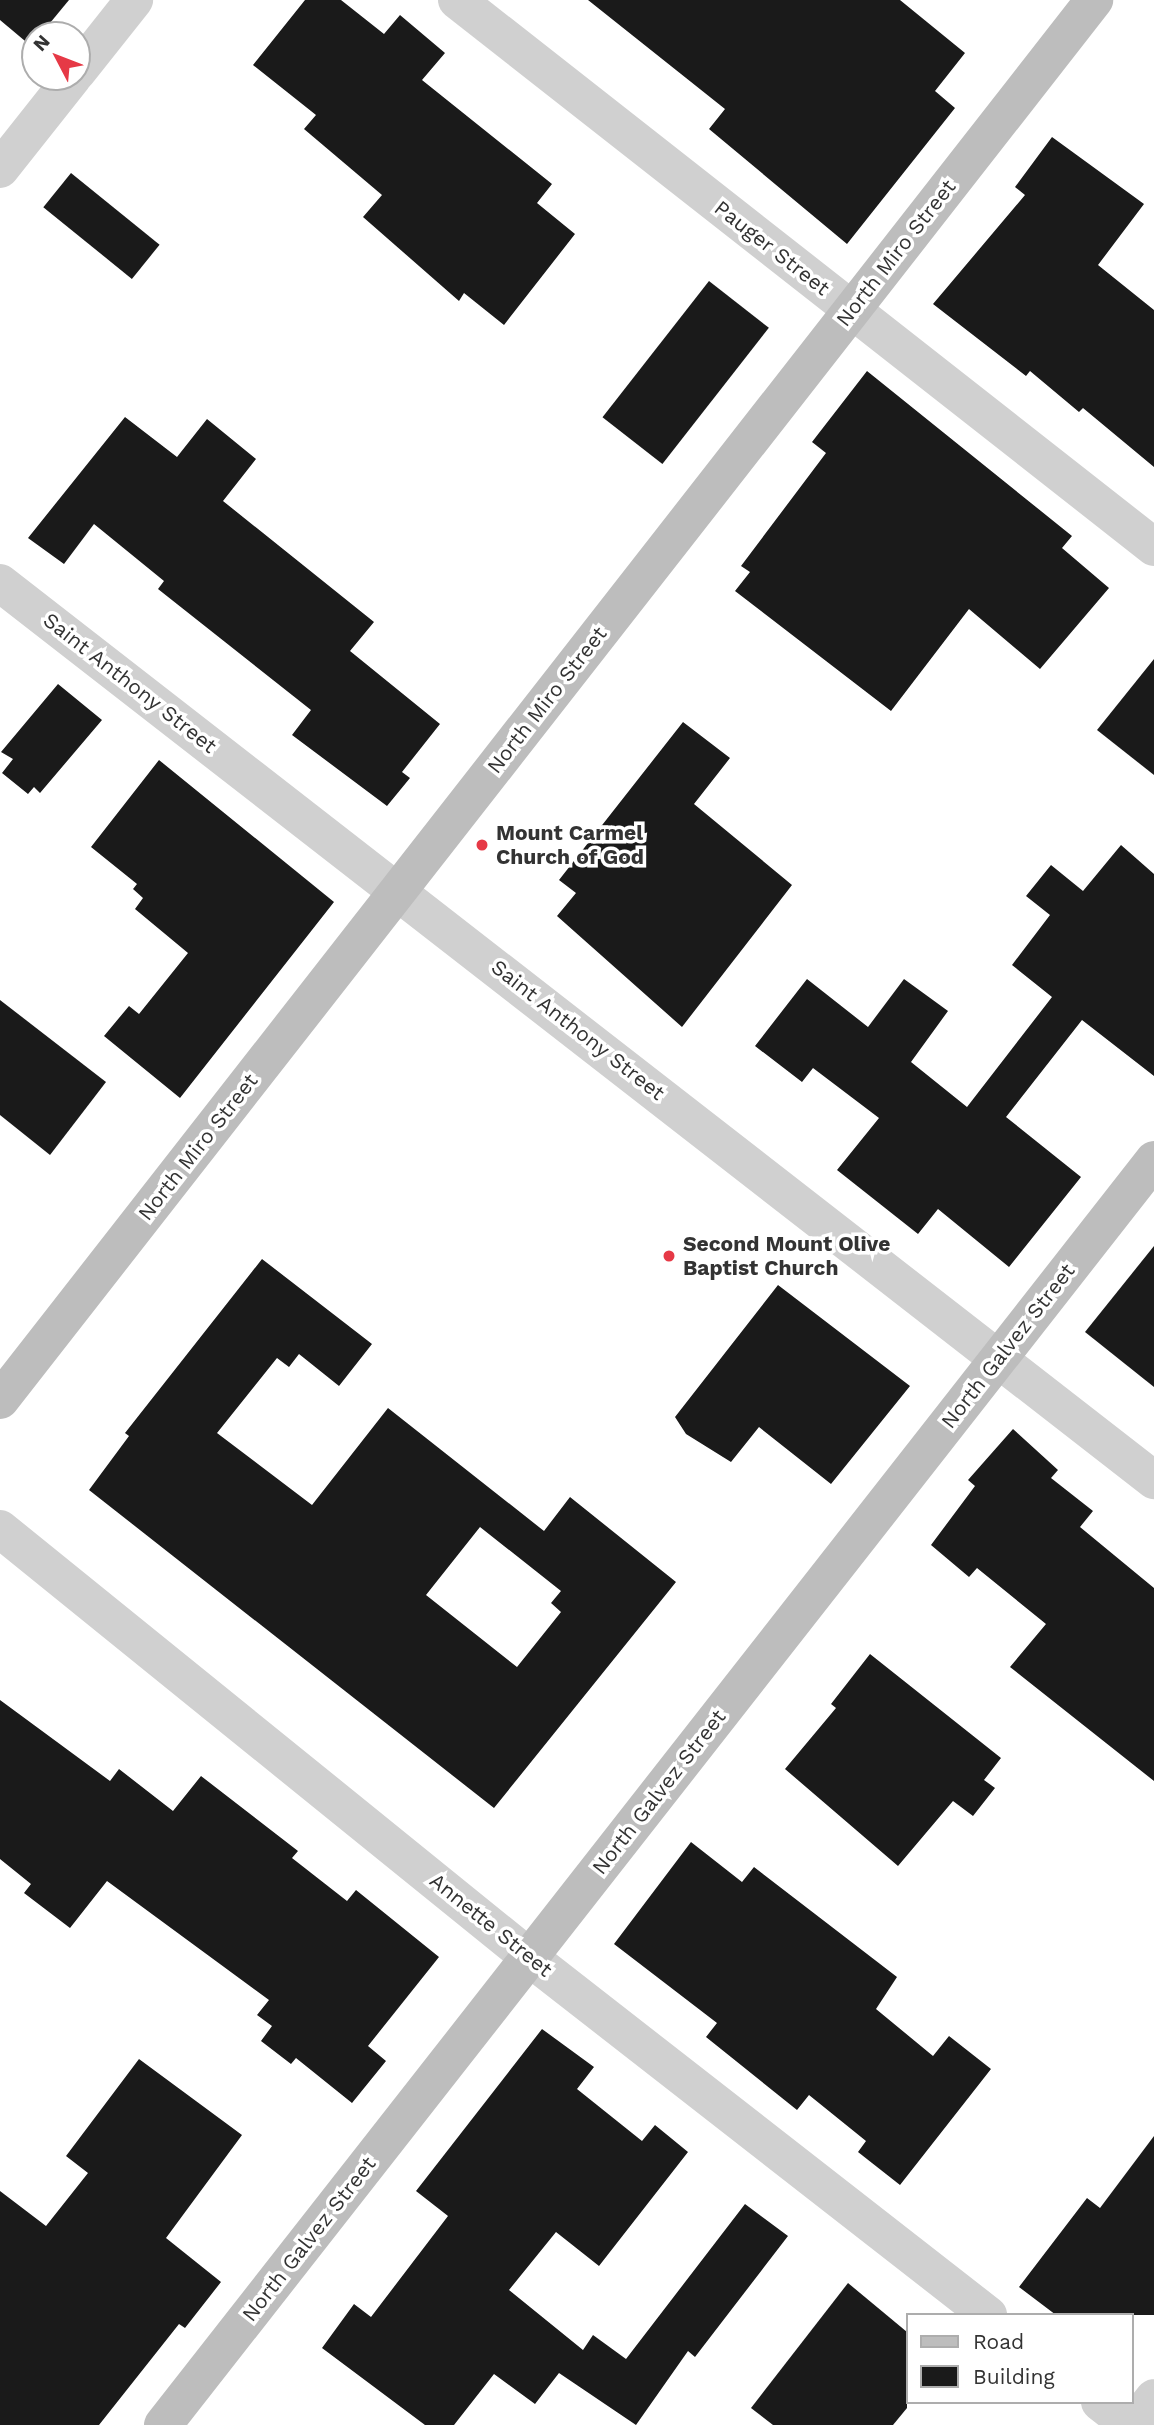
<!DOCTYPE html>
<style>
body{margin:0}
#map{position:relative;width:1154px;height:2425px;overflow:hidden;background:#fff;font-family:"Work Sans",sans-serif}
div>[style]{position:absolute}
.building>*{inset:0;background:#1a1a1a;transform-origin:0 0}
.street>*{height:38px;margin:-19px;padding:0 19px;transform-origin:19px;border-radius:19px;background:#d0d0d0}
.secondary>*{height:38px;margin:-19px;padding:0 19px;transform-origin:19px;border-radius:19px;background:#bdbdbd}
.dots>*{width:19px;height:19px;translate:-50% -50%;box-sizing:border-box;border:4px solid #fff;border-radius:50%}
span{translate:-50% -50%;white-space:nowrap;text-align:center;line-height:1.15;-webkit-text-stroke:7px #fff;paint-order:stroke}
.street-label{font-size:21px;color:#333}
.poi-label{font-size:21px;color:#333;font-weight:700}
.left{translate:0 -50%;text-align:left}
.legend{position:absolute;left:906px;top:2313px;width:228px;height:91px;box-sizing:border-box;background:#fff;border:2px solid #adadad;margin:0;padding:9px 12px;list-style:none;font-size:21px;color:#333}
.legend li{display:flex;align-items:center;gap:14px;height:35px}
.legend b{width:35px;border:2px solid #adadad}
.north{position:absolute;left:21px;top:21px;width:70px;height:70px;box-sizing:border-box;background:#fff;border:2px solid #adadad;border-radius:50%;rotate:312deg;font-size:19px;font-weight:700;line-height:28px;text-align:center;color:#333}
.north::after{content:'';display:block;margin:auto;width:24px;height:32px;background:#e63946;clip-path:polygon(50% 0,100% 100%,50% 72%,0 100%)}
</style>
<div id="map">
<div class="building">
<div style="clip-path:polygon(0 0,69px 0,31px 46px,0 20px)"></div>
<div style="clip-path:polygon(305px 0,341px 0,384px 34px,400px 15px,445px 53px,422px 80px,552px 184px,537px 203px,575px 234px,504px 325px,464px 293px,459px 301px,363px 217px,382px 195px,304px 129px,316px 115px,253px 65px)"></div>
<div style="clip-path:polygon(588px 0,900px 0,965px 53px,935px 91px,955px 108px,847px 244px,709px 129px,725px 109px)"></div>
<div style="clip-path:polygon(1052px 137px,1144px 204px,1098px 265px,1154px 310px,1154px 467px,1083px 408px,1079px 412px,1030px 371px,1026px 376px,933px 304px,1025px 195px,1015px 187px)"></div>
<div style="left:71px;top:173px;width:114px;height:44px;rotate:39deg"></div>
<div style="left:709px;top:281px;width:76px;height:173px;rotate:38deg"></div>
<div style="clip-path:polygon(867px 371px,1072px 536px,1062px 548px,1109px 588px,1040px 669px,969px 609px,891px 711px,735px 591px,750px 572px,741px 566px,826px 453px,812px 442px)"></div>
<div style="clip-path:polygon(125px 417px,177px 457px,207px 419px,256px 459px,223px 501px,374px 622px,350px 651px,440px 724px,402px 772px,410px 778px,387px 806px,292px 735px,311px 710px,158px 589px,164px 581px,94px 524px,64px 564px,28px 538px)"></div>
<div style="clip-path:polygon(1154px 659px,1154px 775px,1097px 730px)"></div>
<div style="clip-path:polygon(58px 684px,102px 720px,40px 793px,34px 787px,28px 794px,2px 773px,13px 759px,1px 752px)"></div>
<div style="clip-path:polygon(683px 722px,730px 758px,694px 804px,792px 885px,682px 1027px,557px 916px,576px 893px,559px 880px)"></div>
<div style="clip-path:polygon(159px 760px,334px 902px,180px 1098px,104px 1036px,129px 1006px,139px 1014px,188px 953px,135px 909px,143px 898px,133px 889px,137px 884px,91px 847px)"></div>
<div style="clip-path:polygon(1121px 845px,1154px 874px,1154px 1076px,1082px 1020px,1006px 1117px,1081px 1177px,1009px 1267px,938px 1209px,918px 1234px,837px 1170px,879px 1118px,813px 1068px,802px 1082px,755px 1046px,807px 979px,868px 1027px,904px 979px,948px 1011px,911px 1062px,967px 1107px,1052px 997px,1012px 965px,1050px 915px,1026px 896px,1051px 865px,1083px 891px)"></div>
<div style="clip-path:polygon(0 1000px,106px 1082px,50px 1155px,0 1115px)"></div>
<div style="clip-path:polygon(1154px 1246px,1154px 1387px,1085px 1332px)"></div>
<div style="clip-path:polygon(evenodd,262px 1259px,372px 1344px,339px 1386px,299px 1354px,289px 1367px,277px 1358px,217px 1433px,312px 1505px,388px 1408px,544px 1531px,570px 1497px,676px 1582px,494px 1808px,89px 1490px,129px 1436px,125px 1433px,262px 1259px,480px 1527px,561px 1591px,551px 1603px,561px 1612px,517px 1667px,426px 1595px,480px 1527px)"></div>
<div style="clip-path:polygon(778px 1285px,910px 1386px,831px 1484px,759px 1427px,731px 1462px,686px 1434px,675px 1417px)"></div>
<div style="clip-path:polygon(1013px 1429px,1058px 1470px,1051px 1478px,1093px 1511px,1080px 1527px,1154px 1588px,1154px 1781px,1010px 1667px,1046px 1624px,977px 1568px,969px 1577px,931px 1545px,975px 1486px,968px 1480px)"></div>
<div style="clip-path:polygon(870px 1654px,1001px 1758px,984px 1780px,995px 1788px,973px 1816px,953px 1801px,898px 1866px,785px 1769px,836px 1708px,831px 1704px)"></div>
<div style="clip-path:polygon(0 1700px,110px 1781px,119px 1769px,173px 1811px,201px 1776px,298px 1851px,292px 1858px,347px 1901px,356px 1890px,439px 1957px,368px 2046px,386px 2061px,352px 2103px,296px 2058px,291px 2064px,261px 2041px,272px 2026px,257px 2015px,269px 2000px,107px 1881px,70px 1928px,24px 1893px,31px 1884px,0 1859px)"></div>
<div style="clip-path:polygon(691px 1842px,742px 1882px,754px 1867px,897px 1977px,876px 2009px,933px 2056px,949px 2036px,991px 2069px,900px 2185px,858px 2152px,866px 2141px,809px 2095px,797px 2110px,706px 2037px,717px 2023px,614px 1944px)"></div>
<div style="clip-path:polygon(542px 2029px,594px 2067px,577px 2089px,642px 2141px,655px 2125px,688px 2152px,599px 2266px,556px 2232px,509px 2290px,583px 2350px,593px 2335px,626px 2359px,745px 2204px,788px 2236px,695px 2357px,688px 2351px,636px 2425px,559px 2373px,535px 2404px,494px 2374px,454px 2425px,425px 2425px,322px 2348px,354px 2304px,371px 2317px,448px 2216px,416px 2191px)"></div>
<div style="clip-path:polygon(139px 2059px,242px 2135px,166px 2238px,221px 2282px,185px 2328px,179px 2324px,99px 2425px,0 2425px,0 2191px,46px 2226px,88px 2173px,66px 2156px)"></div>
<div style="clip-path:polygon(1154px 2136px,1154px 2315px,1056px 2315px,1019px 2287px,1087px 2198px,1100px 2208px)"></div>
<div style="clip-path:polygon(848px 2283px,907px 2332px,907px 2408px,893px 2425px,773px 2425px,751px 2408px)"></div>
</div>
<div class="street">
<div style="left:457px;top:0;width:886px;rotate:38.12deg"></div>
<div style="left:77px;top:72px;width:92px;rotate:-51.6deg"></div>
<div style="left:0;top:169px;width:117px;rotate:-51.6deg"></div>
<div style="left:0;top:583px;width:1462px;rotate:37.86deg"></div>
<div style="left:0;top:1529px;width:682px;rotate:38.99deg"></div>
<div style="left:530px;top:1958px;width:581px;rotate:37.94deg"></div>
<div style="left:1100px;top:2402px;width:37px;rotate:38deg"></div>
<div style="left:1133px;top:2425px;width:34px;rotate:-52deg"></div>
</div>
<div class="secondary">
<div style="left:0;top:1400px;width:1777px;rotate:-51.99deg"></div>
<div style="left:163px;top:2425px;width:1607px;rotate:-51.92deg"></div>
</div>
<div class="dots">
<div style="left:482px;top:845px;background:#e63946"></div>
<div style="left:669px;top:1256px;background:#e63946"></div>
</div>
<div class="street-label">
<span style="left:772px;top:248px;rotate:38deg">Pauger Street</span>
<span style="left:896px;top:253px;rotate:-52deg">North Miro Street</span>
<span style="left:130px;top:683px;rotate:38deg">Saint Anthony Street</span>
<span style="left:547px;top:700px;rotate:-52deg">North Miro Street</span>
<span style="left:578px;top:1030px;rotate:38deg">Saint Anthony Street</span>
<span style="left:198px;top:1147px;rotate:-52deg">North Miro Street</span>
<span style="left:1008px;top:1346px;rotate:-52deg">North Galvez Street</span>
<span style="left:659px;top:1792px;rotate:-52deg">North Galvez Street</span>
<span style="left:491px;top:1925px;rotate:39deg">Annette Street</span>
<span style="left:309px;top:2239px;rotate:-52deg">North Galvez Street</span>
</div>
<div class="poi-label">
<span class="left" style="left:496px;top:845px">Mount Carmel<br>Church of God</span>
<span class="left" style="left:683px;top:1256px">Second Mount Olive<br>Baptist Church</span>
</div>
<ul class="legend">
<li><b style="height:9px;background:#bdbdbd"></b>Road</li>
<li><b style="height:19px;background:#1a1a1a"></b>Building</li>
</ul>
<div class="north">N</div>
</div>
